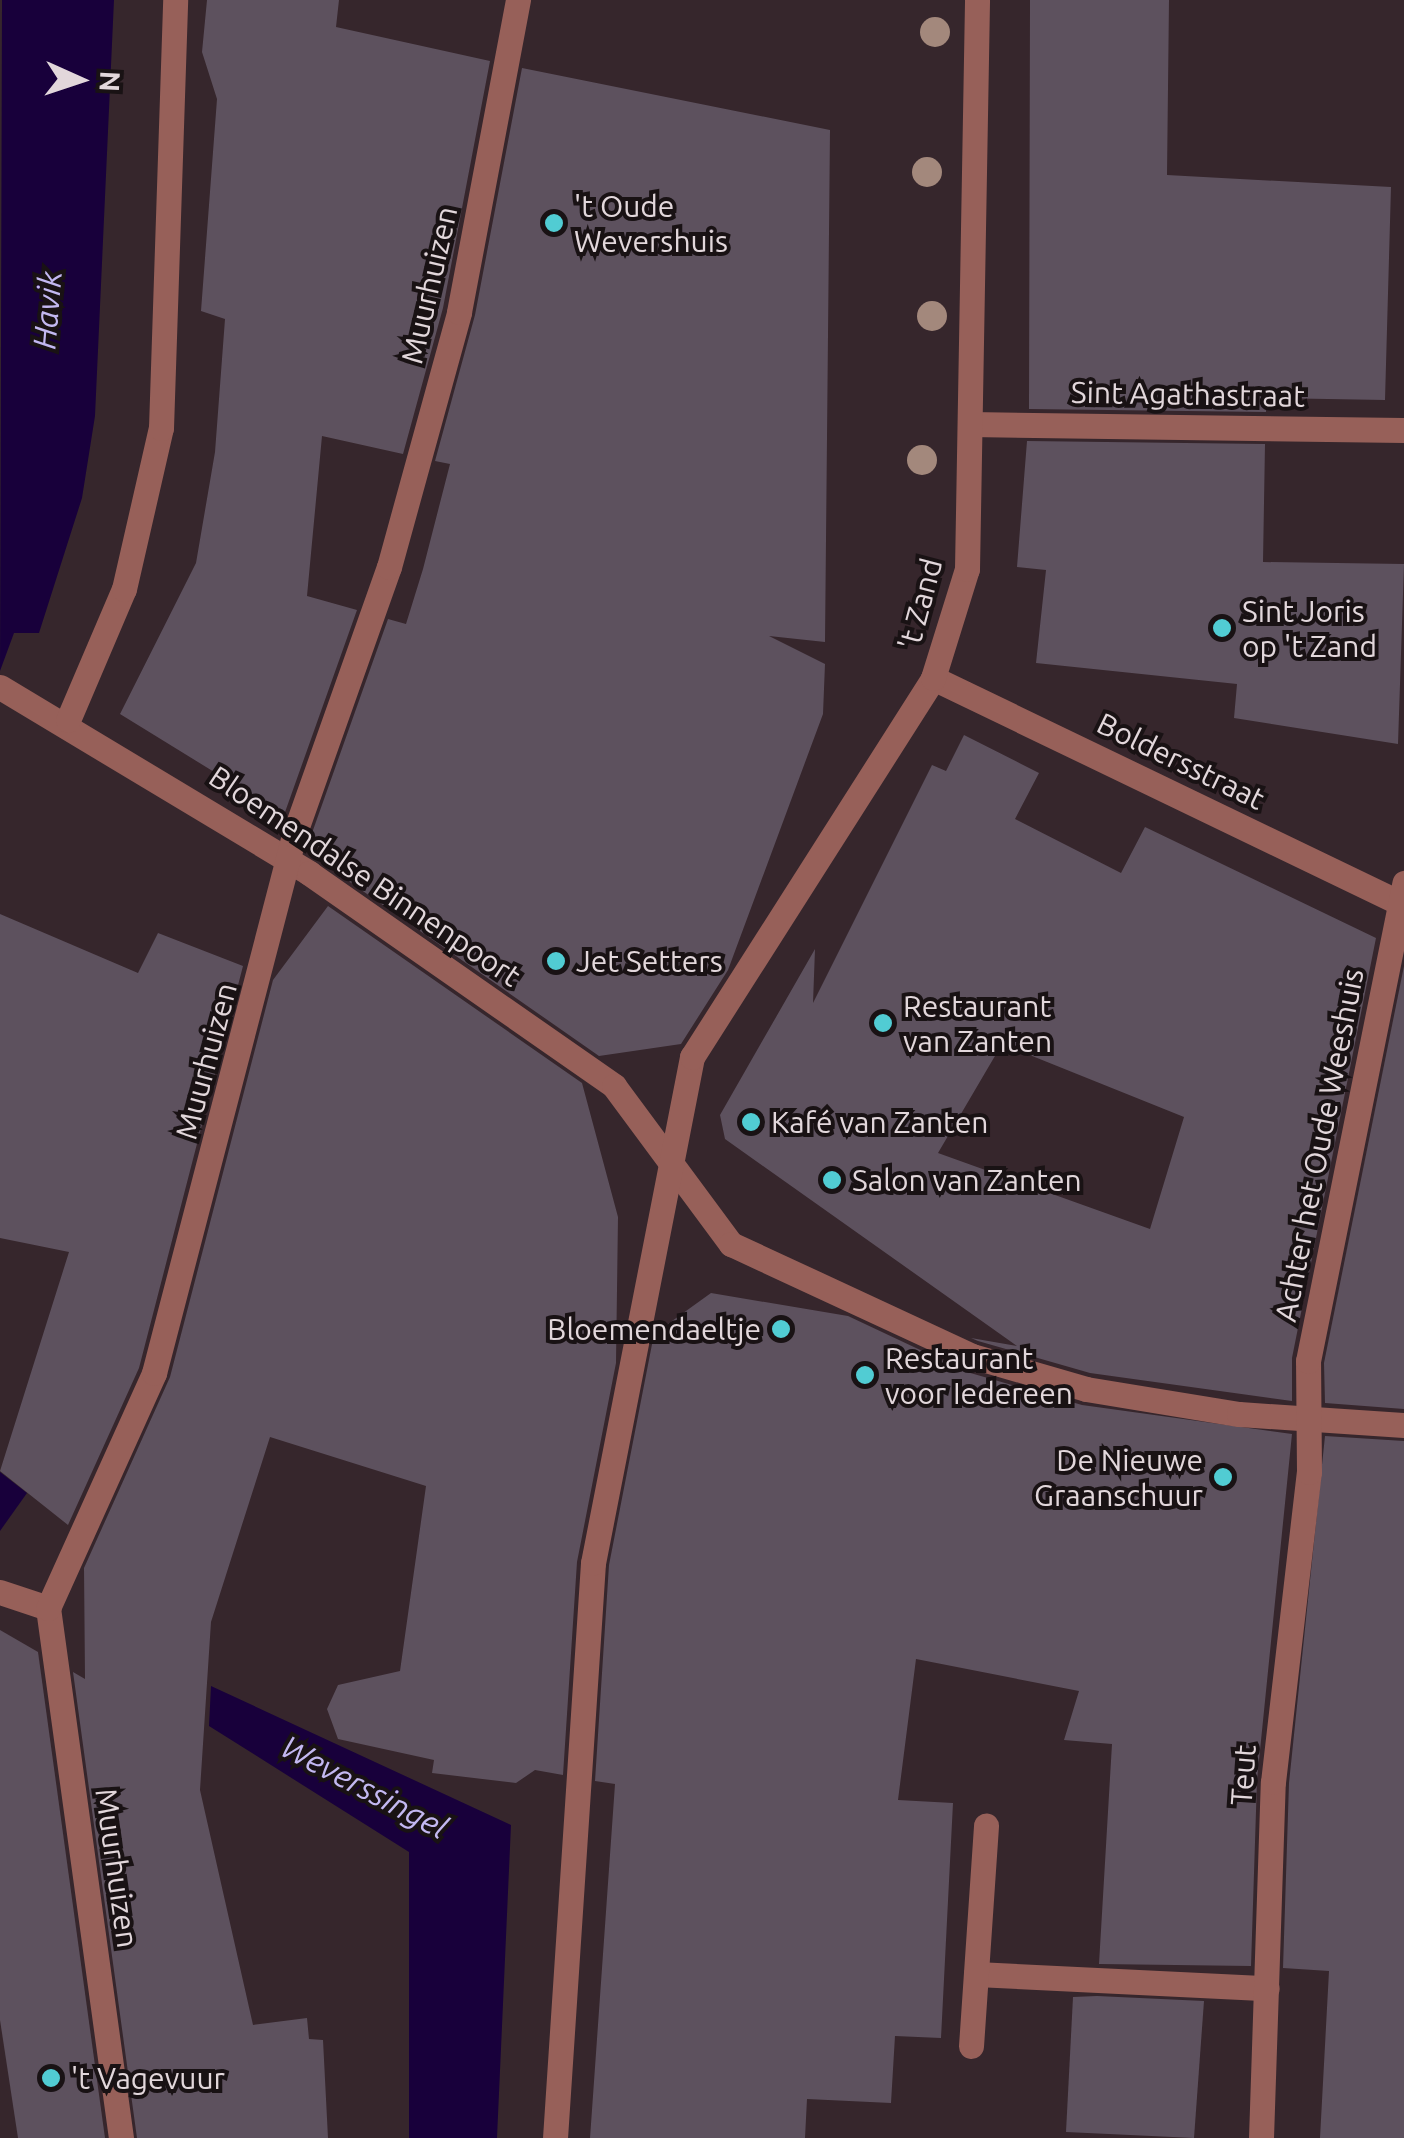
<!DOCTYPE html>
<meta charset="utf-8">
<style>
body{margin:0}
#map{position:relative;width:1404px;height:2138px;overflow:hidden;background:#36262c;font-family:Ubuntu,sans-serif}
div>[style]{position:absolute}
.water>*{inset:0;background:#18003b}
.building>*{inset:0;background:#5d515e}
.minor>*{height:25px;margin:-12.5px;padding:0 12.5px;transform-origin:12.5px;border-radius:12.5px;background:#976059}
.trees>*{width:30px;height:30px;margin:-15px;border-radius:50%;background:#a3887c}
.dots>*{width:28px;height:28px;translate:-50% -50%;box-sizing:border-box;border:5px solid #191214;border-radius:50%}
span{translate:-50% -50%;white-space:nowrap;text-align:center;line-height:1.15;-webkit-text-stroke:8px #191214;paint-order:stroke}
.poi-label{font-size:30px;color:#e2d7db}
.left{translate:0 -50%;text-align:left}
.right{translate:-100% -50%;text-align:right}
.street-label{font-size:30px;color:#e2d7db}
.water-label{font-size:32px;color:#c3b8f1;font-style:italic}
.north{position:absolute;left:30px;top:30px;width:100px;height:100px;-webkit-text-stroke:8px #191214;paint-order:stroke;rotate:93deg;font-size:28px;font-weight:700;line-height:40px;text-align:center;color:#e2d7db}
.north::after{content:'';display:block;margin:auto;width:35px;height:45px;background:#e2d7db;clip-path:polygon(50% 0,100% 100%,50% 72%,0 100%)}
</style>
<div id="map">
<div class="water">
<div style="clip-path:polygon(2px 0,114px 0,95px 416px,82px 498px,39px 633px,14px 633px,0 671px)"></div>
<div style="clip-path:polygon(0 1472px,27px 1493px,0 1531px)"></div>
<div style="clip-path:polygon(211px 1686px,511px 1825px,497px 2138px,409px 2138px,409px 1852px,209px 1726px)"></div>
</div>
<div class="building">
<div style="clip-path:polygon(207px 0,339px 0,336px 27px,490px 61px,443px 308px,403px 454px,322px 436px,307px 596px,357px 610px,284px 815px,120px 714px,196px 563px,215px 452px,225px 319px,201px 311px,217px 99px,202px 52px)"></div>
<div style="clip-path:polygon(1030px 0,1169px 0,1167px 175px,1391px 187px,1385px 400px,1266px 398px,1266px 412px,1029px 409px)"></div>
<div style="clip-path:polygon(522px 68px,830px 130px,825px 642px,769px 636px,825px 664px,823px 714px,728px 970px,681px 1044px,599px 1056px,347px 880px,356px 866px,317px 846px,312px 833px,388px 619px,406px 624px,423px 569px,450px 464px,435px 461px,475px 315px)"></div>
<div style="clip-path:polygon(1027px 441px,1265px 444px,1263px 562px,1404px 564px,1398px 744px,1234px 718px,1237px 684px,1036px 663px,1046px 570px,1017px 567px)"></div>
<div style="clip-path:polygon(evenodd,964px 735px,1039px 773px,1015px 819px,1121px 873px,1145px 827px,1376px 938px,1292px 1358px,1292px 1401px,1090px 1373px,978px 1341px,971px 1338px,1017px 1346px,725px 1139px,720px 1115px,815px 949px,813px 1003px,932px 765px,946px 771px,964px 735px,1002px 1044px,1184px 1117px,1150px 1229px,938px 1153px,1002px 1044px)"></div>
<div style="clip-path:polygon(328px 906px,582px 1083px,618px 1217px,616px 1363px,577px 1562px,563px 1775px,535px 1770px,516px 1783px,432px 1773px,434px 1760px,338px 1739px,327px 1709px,338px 1685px,400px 1671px,426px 1486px,270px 1437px,211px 1622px,200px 1790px,253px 2025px,307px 2018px,309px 2039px,323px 2040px,328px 2138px,137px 2138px,73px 1672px,85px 1679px,84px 1568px,170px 1377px,273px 980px)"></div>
<div style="clip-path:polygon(0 914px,138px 973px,158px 933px,243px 966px,139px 1368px,68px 1525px,0 1471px,69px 1252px,0 1238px)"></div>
<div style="clip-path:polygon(1404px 966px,1404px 1409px,1325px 1403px,1324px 1363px)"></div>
<div style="clip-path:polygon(711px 1293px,848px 1316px,967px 1372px,1082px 1405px,1292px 1434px,1257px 1780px,1251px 1966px,1099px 1964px,1112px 1744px,1064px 1740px,1079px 1691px,916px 1659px,898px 1800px,953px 1803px,941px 2038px,895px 2036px,891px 2103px,807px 2099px,805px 2138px,590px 2138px,615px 1784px,595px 1781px,609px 1565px,654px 1334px)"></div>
<div style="clip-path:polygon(1325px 1436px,1404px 1441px,1404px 2138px,1320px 2138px,1329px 1971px,1283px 1968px,1289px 1783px)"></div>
<div style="clip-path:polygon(0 1630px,38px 1652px,105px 2138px,18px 2138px,0 2020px)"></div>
<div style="clip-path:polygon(1097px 1996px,1204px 2001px,1194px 2138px,1066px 2132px,1073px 1997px)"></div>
</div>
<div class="minor">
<div style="left:970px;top:424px;width:434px;rotate:0.8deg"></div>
<div style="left:933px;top:678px;width:523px;rotate:25.73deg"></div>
<div style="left:0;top:687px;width:361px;rotate:31deg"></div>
<div style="left:309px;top:873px;width:372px;rotate:34.9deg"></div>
<div style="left:614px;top:1086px;width:197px;rotate:53.5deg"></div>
<div style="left:731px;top:1244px;width:266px;rotate:24.9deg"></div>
<div style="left:972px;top:1356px;width:119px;rotate:16.1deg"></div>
<div style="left:1086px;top:1389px;width:155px;rotate:9.3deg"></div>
<div style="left:1239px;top:1414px;width:165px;rotate:3.8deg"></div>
<div style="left:68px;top:720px;width:142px;rotate:-66.9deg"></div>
<div style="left:124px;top:589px;width:165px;rotate:-77.1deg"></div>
<div style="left:161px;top:428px;width:428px;rotate:-88.1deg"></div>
<div style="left:0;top:1592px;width:51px;rotate:18.4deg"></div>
<div style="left:976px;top:1974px;width:291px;rotate:2.8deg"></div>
<div style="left:971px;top:2046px;width:221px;rotate:-86.1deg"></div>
<div style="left:121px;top:2138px;width:535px;rotate:-97.84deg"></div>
<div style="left:48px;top:1608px;width:258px;rotate:-65.7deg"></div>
<div style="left:154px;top:1373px;width:556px;rotate:-75.41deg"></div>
<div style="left:294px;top:835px;width:284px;rotate:-70.5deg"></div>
<div style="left:389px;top:567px;width:264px;rotate:-74.6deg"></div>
<div style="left:459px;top:312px;width:318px;rotate:-79.3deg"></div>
<div style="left:555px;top:2138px;width:576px;rotate:-86.22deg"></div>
<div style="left:593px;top:1563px;width:516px;rotate:-78.93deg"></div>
<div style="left:692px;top:1057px;width:449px;rotate:-57.5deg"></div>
<div style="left:933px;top:678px;width:114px;rotate:-72.7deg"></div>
<div style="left:967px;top:569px;width:569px;rotate:-88.99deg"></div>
<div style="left:1261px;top:2138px;width:356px;rotate:-88.1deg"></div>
<div style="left:1273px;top:1782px;width:312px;rotate:-83.4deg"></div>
<div style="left:1309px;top:1472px;width:111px;rotate:-90.5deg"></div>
<div style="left:1308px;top:1361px;width:488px;rotate:-78.6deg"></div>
</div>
<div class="trees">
<div style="left:935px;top:32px"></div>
<div style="left:927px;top:172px"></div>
<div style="left:932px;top:316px"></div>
<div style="left:922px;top:460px"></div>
</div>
<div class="dots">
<div style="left:554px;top:223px;background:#51ccd3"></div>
<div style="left:1222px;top:628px;background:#51ccd3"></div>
<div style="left:556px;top:961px;background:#51ccd3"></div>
<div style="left:883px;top:1023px;background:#51ccd3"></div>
<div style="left:751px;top:1122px;background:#51ccd3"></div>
<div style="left:832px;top:1180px;background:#51ccd3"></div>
<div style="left:781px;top:1329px;background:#51ccd3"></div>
<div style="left:865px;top:1375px;background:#51ccd3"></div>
<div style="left:1223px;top:1477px;background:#51ccd3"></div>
<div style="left:51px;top:2078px;background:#51ccd3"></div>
</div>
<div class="poi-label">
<span class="left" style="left:574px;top:223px">'t Oude<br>Wevershuis</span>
<span class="left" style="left:1242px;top:628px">Sint Joris<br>op 't Zand</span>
<span class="left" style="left:576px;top:961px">Jet Setters</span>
<span class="left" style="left:903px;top:1023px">Restaurant<br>van Zanten</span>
<span class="left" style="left:771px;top:1122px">Kafé van Zanten</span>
<span class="left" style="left:852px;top:1180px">Salon van Zanten</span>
<span class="right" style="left:761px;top:1329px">Bloemendaeltje</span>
<span class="left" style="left:885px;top:1375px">Restaurant<br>voor Iedereen</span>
<span class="right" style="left:1203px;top:1477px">De Nieuwe<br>Graanschuur</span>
<span class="left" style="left:71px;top:2078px">'t Vagevuur</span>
</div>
<div class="street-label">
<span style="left:429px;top:285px;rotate:-77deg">Muurhuizen</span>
<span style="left:1188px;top:394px;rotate:1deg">Sint Agathastraat</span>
<span style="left:920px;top:604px;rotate:-75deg">'t Zand</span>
<span style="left:1181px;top:761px;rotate:26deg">Boldersstraat</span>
<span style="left:365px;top:876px;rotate:34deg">Bloemendalse Binnenpoort</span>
<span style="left:206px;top:1061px;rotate:-75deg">Muurhuizen</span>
<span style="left:1319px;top:1145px;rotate:-79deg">Achter het Oude Weeshuis</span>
<span style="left:1243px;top:1775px;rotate:-86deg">Teut</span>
<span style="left:117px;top:1868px;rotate:82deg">Muurhuizen</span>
</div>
<div class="water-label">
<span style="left:47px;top:310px;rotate:-85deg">Havik</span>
<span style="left:365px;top:1787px;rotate:28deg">Weverssingel</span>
</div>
<div class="north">N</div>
</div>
